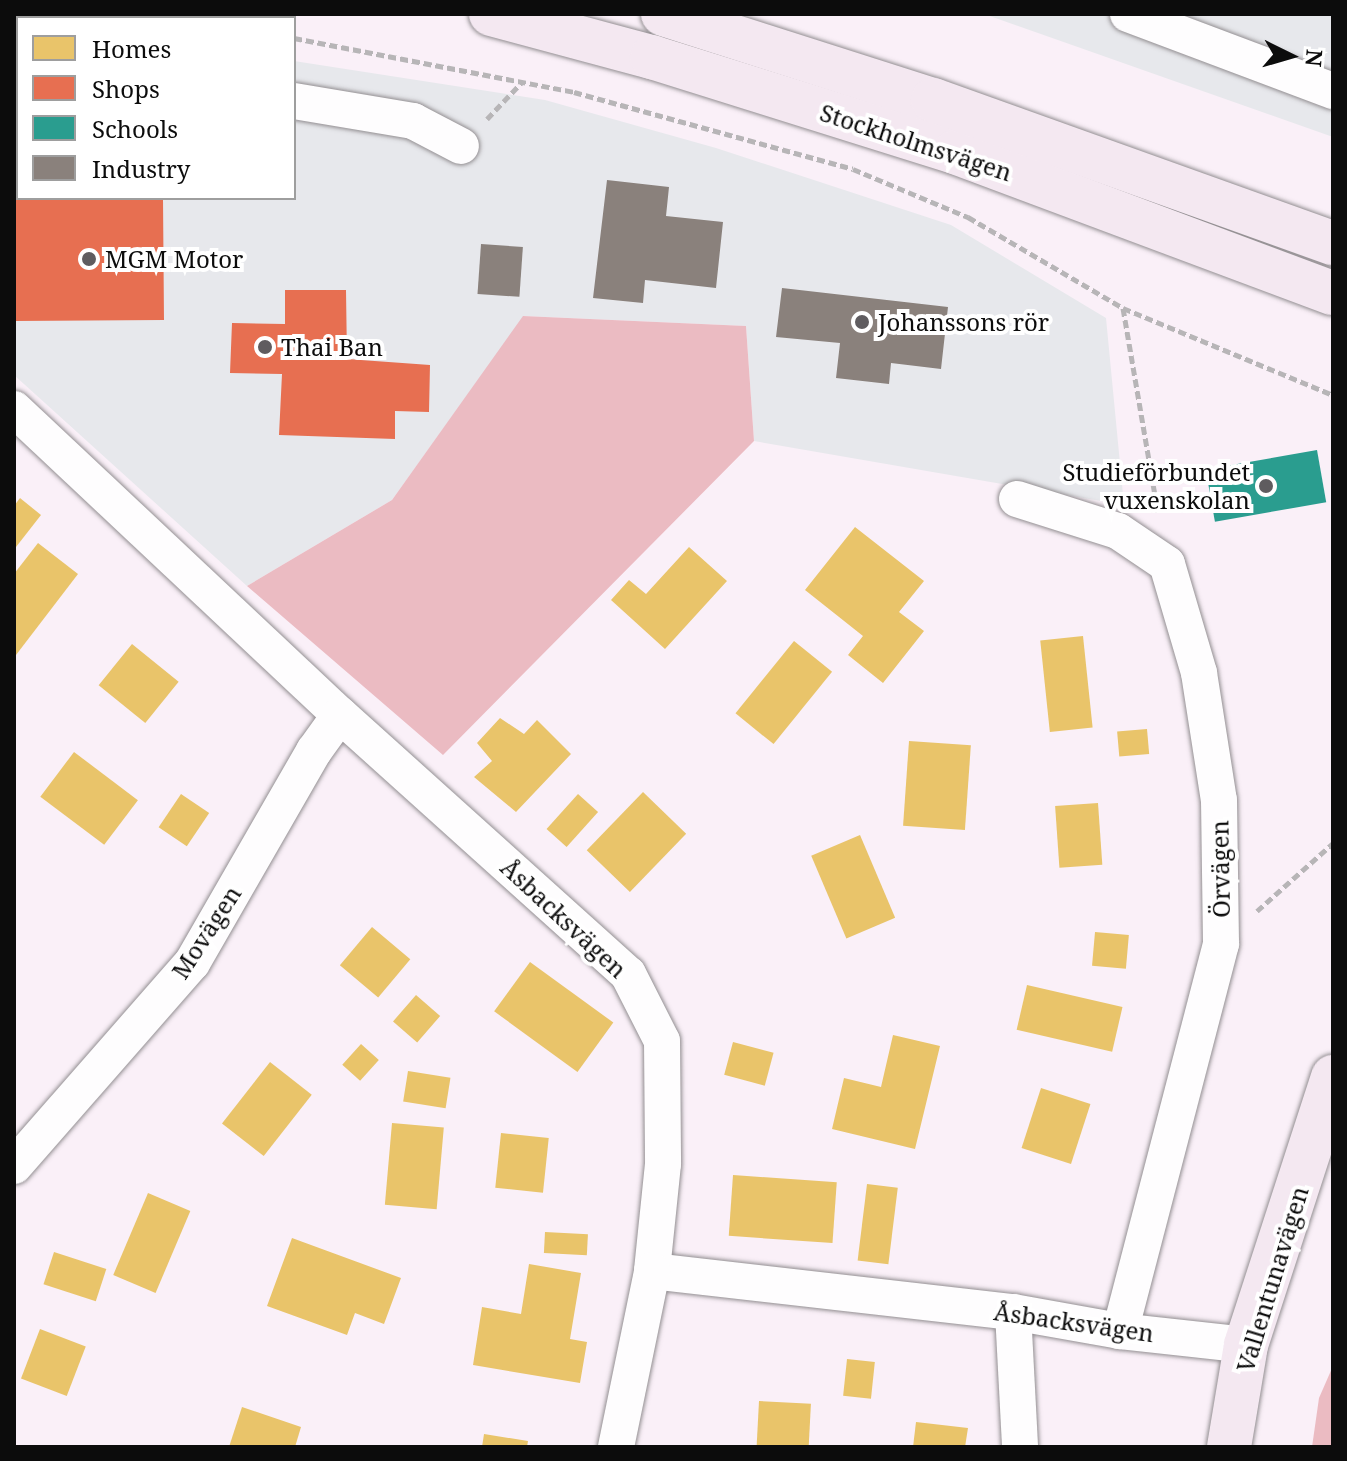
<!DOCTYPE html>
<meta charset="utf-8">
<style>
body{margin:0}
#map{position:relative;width:1347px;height:1461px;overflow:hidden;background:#faf0f8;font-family:"Noto Serif",serif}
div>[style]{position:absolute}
.industrial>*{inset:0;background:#e7e8ec}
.forest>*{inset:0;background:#ebbbc2}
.homes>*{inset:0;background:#e9c46a;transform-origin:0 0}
.shops>*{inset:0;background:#e76f51}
.schools>*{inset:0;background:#2a9d8f;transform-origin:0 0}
.industry>*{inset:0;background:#8a817c;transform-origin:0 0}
.path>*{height:5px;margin-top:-2.5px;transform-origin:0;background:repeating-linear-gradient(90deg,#b7b5b7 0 8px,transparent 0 12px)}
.roads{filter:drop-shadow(0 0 2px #938f92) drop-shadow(0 0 2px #938f92)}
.minor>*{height:36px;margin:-18px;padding:0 18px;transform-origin:18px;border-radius:18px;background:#fefdfe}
.secondary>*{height:44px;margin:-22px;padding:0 22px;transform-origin:22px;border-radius:22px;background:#f4e8f1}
.dots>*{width:22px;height:22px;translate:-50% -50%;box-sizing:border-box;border:4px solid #fff;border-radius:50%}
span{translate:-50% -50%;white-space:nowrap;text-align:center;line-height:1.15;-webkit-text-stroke:8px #fff;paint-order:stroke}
.street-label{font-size:24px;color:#0c0c0c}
.poi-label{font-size:24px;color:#0c0c0c}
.left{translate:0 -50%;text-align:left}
.right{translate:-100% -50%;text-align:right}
.frame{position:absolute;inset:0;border:16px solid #0c0c0c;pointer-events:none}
.legend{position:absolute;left:16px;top:16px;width:280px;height:184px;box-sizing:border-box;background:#fff;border:2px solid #9e9e9e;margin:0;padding:10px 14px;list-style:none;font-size:24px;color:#0c0c0c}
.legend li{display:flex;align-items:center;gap:16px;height:40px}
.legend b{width:40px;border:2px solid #9e9e9e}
.north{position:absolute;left:1251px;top:16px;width:80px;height:80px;-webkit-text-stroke:6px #fff;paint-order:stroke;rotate:95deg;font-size:22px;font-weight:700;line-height:32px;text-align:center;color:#0c0c0c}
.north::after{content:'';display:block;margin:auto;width:28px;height:36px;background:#0c0c0c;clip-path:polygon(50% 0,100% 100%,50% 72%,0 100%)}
</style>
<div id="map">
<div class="industrial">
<div style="clip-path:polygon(984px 14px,1333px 14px,1333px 137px)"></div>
<div style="clip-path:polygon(14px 18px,18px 18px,18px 198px,294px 198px,294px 61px,545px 100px,716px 148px,951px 225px,1106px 318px,1124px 505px,754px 441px,746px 326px,524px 316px,392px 500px,247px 586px,14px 375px)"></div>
</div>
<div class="forest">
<div style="clip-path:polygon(523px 316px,746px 326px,754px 441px,443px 755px,247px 586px,392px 500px)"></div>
<div style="clip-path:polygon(1333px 1366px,1333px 1447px,1312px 1447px,1319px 1398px)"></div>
</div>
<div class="homes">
<div style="clip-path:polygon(20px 498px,41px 515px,16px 547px,14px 506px)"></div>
<div style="clip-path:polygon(855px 527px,924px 581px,899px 612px,924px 631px,883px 683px,848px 655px,863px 636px,805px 590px)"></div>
<div style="clip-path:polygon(38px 543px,78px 574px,16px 655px,14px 574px)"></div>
<div style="clip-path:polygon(689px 547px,727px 581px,665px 649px,611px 600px,629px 580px,646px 594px)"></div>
<div style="left:1083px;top:636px;width:92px;height:43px;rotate:84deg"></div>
<div style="left:794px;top:641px;width:49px;height:93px;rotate:39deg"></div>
<div style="left:132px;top:644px;width:60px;height:53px;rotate:39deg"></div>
<div style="clip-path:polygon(500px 718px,524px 734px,537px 720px,571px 754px,516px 812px,474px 777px,492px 761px,477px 743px)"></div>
<div style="left:1147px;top:729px;width:25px;height:30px;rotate:85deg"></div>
<div style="left:909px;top:741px;width:62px;height:85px;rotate:4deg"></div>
<div style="left:74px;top:752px;width:80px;height:56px;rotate:37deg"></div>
<div style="left:643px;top:792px;width:60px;height:81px;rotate:44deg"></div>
<div style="left:181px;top:794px;width:34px;height:40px;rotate:34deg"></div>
<div style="left:578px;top:794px;width:27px;height:47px;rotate:42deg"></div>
<div style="left:1098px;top:803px;width:62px;height:43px;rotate:86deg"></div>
<div style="left:860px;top:835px;width:90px;height:53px;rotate:67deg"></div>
<div style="left:372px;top:927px;width:50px;height:50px;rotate:40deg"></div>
<div style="left:1095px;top:932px;width:34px;height:34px;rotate:5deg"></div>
<div style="left:530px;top:962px;width:103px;height:61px;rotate:36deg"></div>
<div style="left:1027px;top:985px;width:98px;height:46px;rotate:13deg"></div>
<div style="left:416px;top:995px;width:32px;height:35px;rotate:41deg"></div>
<div style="clip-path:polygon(893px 1035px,940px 1046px,915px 1149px,832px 1129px,844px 1078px,881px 1087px)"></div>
<div style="left:733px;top:1042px;width:42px;height:34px;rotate:15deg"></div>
<div style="left:361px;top:1044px;width:24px;height:28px;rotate:42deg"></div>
<div style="left:270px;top:1062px;width:53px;height:78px;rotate:38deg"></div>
<div style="left:408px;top:1071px;width:43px;height:31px;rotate:9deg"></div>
<div style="left:1041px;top:1088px;width:52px;height:63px;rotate:18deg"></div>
<div style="left:392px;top:1123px;width:52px;height:82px;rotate:5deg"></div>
<div style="left:501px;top:1133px;width:48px;height:55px;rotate:6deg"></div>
<div style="left:733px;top:1175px;width:104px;height:61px;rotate:4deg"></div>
<div style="left:867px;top:1184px;width:31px;height:77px;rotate:7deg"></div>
<div style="left:148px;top:1193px;width:46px;height:89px;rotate:23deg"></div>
<div style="left:545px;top:1232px;width:43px;height:21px;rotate:3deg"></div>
<div style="clip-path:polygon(292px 1238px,401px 1278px,384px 1324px,355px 1313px,347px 1335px,267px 1306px)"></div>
<div style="left:54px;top:1252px;width:55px;height:34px;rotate:18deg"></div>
<div style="clip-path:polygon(529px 1264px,581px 1273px,570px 1339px,587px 1342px,580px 1383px,473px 1365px,482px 1307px,521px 1314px)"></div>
<div style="left:40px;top:1329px;width:49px;height:53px;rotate:21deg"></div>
<div style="left:847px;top:1359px;width:28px;height:37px;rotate:6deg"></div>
<div style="left:759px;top:1401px;width:52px;height:46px;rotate:3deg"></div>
<div style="clip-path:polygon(242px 1407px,301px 1427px,295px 1447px,229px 1447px)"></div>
<div style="clip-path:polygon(916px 1422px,968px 1428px,965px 1447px,913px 1447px)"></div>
<div style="clip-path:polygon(484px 1434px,528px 1441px,527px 1447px,482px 1447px)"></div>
</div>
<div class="shops">
<div style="clip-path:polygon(14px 141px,18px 141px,18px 198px,163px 198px,164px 320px,14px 321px)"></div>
<div style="clip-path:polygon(285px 290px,346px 290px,347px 359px,430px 365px,429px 412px,395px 411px,395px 439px,279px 435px,282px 374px,230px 373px,232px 323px,285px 324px)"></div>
</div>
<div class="schools">
<div style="left:1317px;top:450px;width:53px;height:113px;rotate:80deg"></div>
</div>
<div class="industry">
<div style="clip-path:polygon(607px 180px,669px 187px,666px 216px,723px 222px,716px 288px,645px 280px,643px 303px,593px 298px)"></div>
<div style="left:481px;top:244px;width:42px;height:50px;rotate:4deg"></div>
<div style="clip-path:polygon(782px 288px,948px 307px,941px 369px,891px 363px,889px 384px,836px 378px,840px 343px,776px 337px)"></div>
</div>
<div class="path">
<div style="left:161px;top:14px;width:22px;rotate:10deg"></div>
<div style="left:294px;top:38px;width:285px;rotate:10.9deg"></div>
<div style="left:574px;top:92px;width:289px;rotate:15.4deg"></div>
<div style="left:853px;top:169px;width:125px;rotate:22.7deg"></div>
<div style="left:968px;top:217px;width:180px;rotate:30.4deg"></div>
<div style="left:1123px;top:308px;width:227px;rotate:22.5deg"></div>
<div style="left:487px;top:119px;width:51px;rotate:-46.6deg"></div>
<div style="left:1123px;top:308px;width:207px;rotate:80.3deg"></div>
<div style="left:1257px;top:911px;width:102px;rotate:-41.8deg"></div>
</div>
<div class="roads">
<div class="minor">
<div style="left:1128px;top:14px;width:219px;rotate:20.6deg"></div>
<div style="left:14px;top:75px;width:4px"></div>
<div style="left:294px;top:101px;width:121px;rotate:9.5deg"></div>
<div style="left:413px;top:121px;width:54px;rotate:27.5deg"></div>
<div style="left:14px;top:409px;width:447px;rotate:43.2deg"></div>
<div style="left:340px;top:715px;width:387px;rotate:42deg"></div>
<div style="left:628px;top:974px;width:75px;rotate:63.1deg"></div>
<div style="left:662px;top:1041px;width:123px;rotate:89.5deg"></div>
<div style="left:663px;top:1164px;width:108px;rotate:95.9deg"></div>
<div style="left:652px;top:1271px;width:363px;rotate:6.5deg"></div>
<div style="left:1013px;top:1312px;width:109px;rotate:10.1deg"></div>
<div style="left:1120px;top:1331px;width:127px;rotate:6.3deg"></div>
<div style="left:1017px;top:499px;width:106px;rotate:17.6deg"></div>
<div style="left:1118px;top:531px;width:59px;rotate:34deg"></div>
<div style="left:1167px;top:564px;width:114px;rotate:73.6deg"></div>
<div style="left:1199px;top:673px;width:129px;rotate:81.1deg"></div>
<div style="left:1219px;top:800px;width:144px;rotate:89.2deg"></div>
<div style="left:1221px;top:944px;width:400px;rotate:104.6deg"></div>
<div style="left:14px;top:1166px;width:270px;rotate:-48.8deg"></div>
<div style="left:192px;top:963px;width:245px;rotate:-60.1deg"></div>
<div style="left:314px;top:751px;width:44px;rotate:-54.2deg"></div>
<div style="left:1013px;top:1312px;width:135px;rotate:87deg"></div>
<div style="left:616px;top:1447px;width:180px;rotate:-78.4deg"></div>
</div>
<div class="secondary">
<div style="left:491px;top:14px;width:167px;rotate:15deg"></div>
<div style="left:652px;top:57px;width:318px;rotate:17.4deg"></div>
<div style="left:955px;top:152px;width:403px;rotate:20.5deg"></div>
<div style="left:663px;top:14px;width:283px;rotate:17.7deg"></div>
<div style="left:933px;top:100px;width:425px;rotate:19.7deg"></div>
<div style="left:1229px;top:1447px;width:103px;rotate:-80.5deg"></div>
<div style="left:1246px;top:1345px;width:282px;rotate:-72deg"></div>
</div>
</div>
<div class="dots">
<div style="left:89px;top:259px;background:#5f5c5f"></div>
<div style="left:862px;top:322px;background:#5f5c5f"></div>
<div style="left:265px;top:347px;background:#5f5c5f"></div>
<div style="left:1266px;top:486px;background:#5f5c5f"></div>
</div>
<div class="street-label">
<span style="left:916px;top:142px;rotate:18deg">Stockholmsvägen</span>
<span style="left:1220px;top:869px;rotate:-91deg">Örvägen</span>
<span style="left:564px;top:918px;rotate:43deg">Åsbacksvägen</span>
<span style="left:206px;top:932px;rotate:-57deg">Movägen</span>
<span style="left:1272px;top:1279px;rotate:-73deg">Vallentunavägen</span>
<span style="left:1074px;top:1322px;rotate:8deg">Åsbacksvägen</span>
</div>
<div class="poi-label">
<span class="left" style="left:105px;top:259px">MGM Motor</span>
<span class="left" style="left:878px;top:322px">Johanssons rör</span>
<span class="left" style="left:281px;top:347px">Thai Ban</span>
<span class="right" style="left:1250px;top:486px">Studieförbundet<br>vuxenskolan</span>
</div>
<div class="frame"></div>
<ul class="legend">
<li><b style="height:22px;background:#e9c46a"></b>Homes</li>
<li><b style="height:22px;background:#e76f51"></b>Shops</li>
<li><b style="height:22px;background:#2a9d8f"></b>Schools</li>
<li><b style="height:22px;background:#8a817c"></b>Industry</li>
</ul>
<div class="north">N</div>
</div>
